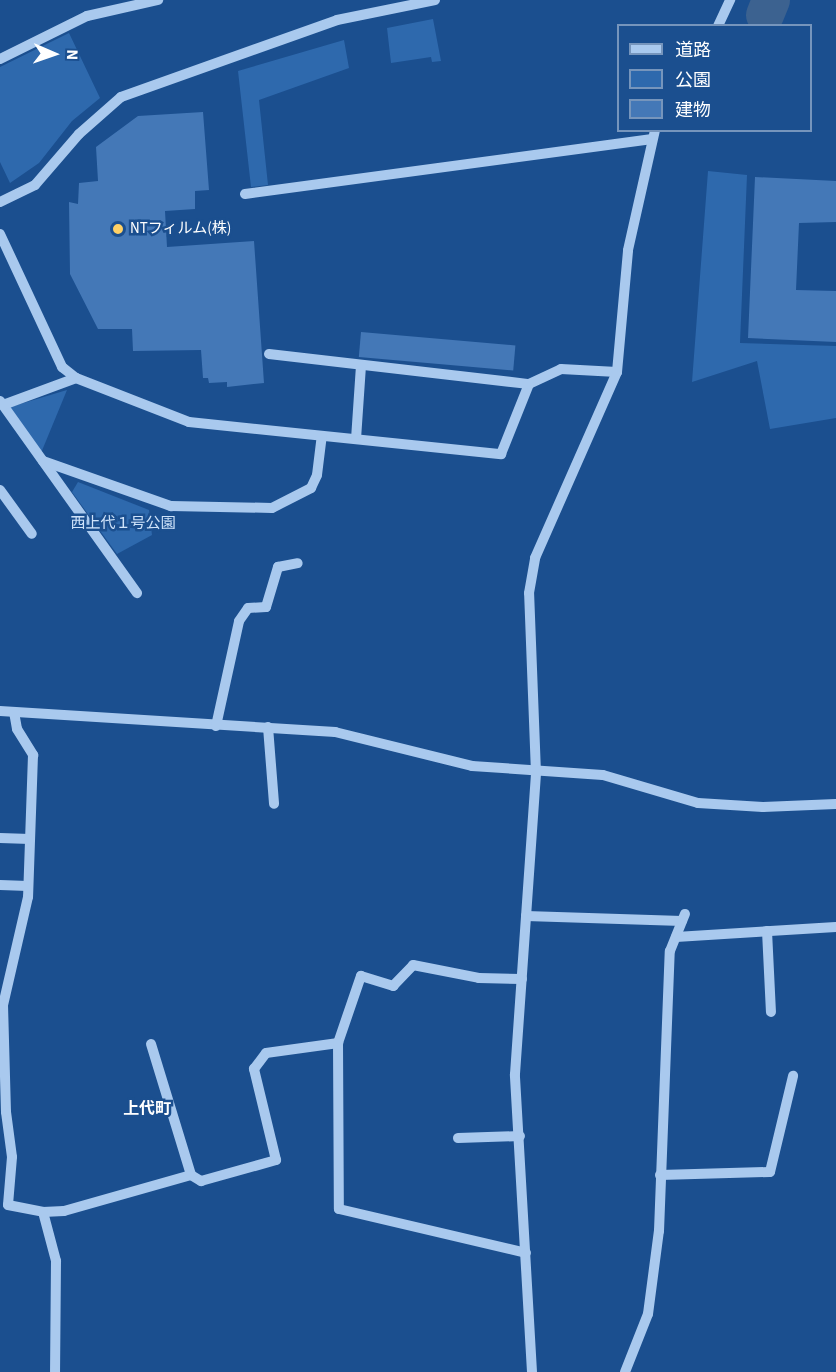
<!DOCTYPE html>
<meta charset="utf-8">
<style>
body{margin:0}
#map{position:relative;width:836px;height:1372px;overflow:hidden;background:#1b4f8f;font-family:"Source Sans 3","Noto Sans JP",sans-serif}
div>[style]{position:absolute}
.green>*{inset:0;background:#2e69ad}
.river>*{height:38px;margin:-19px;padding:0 19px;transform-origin:19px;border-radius:19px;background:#3c6290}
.building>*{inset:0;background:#4478b7;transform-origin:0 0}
.minor>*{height:10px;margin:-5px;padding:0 5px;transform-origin:5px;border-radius:5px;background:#a9c9ee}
.dots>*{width:16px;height:16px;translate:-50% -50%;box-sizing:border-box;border:3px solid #1b4f8f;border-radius:50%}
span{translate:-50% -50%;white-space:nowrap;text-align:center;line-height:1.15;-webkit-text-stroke:5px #1b4f8f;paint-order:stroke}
.poi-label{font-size:15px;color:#fff}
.left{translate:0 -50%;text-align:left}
.park-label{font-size:15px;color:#cfe3fa}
.neighbourhood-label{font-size:16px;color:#fff;font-weight:700}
.legend{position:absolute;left:617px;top:24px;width:195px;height:108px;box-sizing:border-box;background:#1b4f8f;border:2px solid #7695bc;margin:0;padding:8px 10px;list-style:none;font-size:18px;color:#fff}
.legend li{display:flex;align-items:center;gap:12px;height:30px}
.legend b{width:30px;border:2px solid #7695bc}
.north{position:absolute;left:24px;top:24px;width:60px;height:60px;-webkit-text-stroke:4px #1b4f8f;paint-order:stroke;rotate:92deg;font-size:16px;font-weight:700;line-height:24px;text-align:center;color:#fff}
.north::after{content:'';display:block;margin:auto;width:21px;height:27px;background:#fff;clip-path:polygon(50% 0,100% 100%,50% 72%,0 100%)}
</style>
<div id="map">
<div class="green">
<div style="clip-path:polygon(433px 19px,441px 61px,432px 62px,431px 57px,391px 63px,387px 28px)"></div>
<div style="clip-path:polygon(69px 33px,100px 98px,72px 121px,39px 163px,10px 183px,0 162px,0 67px)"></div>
<div style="clip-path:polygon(344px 40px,349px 68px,259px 100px,268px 185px,251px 187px,238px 71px)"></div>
<div style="clip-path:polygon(708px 171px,747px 175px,740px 343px,836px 346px,836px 418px,770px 429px,757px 361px,692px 382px)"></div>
<div style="clip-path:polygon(67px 390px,41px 453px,10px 407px)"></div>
<div style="clip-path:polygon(78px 482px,149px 510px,152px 535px,117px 554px,72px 492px)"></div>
</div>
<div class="river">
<div style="left:765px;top:15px;width:16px;rotate:-68deg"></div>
</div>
<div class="building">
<div style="clip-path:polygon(203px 112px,209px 190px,195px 191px,195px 209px,165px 211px,167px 247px,254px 241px,264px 383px,227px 387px,227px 382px,209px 383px,208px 378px,203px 378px,201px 350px,133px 351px,132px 329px,98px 329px,70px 274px,69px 202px,78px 204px,79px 183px,98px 181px,96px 147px,138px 116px)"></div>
<div style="clip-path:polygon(755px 177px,836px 181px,836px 222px,799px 223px,796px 290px,836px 291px,836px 342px,748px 338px)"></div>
<div style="left:361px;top:332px;width:155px;height:25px;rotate:5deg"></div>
</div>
<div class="minor">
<div style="left:718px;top:26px;width:29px;rotate:-65deg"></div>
<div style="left:0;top:59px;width:97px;rotate:-26.3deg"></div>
<div style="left:87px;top:16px;width:73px;rotate:-12.7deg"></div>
<div style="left:245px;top:194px;width:409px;rotate:-7.7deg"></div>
<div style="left:0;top:202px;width:39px;rotate:-26deg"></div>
<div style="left:35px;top:185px;width:67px;rotate:-49.2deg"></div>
<div style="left:79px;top:134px;width:56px;rotate:-41.4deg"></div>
<div style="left:121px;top:97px;width:229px;rotate:-19.6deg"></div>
<div style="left:337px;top:20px;width:100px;rotate:-11.5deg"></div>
<div style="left:0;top:234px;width:147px;rotate:65deg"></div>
<div style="left:62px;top:367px;width:18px;rotate:38deg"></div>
<div style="left:76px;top:378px;width:121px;rotate:21.3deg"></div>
<div style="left:189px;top:422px;width:314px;rotate:5.9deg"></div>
<div style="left:501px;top:454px;width:75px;rotate:-68.2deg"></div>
<div style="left:529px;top:384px;width:35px;rotate:-25deg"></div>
<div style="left:561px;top:369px;width:56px;rotate:3.1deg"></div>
<div style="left:269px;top:354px;width:262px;rotate:6.6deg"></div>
<div style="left:0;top:401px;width:236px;rotate:54.5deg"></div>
<div style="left:3px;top:405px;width:78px;rotate:-20.3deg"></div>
<div style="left:356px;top:439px;width:73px;rotate:-86.1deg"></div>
<div style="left:43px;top:461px;width:136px;rotate:19.4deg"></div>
<div style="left:171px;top:506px;width:101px;rotate:1.1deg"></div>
<div style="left:272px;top:508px;width:44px;rotate:-27.1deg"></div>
<div style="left:311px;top:488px;width:14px;rotate:-65deg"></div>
<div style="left:317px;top:475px;width:39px;rotate:-83deg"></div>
<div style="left:0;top:490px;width:54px;rotate:54deg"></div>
<div style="left:0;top:711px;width:336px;rotate:3.6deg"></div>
<div style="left:335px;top:732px;width:141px;rotate:13.9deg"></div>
<div style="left:472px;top:766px;width:131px;rotate:3.9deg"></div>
<div style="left:603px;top:775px;width:99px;rotate:16.4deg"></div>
<div style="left:698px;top:803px;width:65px;rotate:3.5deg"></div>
<div style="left:763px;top:807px;width:73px;rotate:-2.4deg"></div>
<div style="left:14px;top:712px;width:17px;rotate:80deg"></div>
<div style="left:17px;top:729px;width:31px;rotate:58deg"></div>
<div style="left:33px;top:755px;width:142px;rotate:92deg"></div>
<div style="left:28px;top:897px;width:111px;rotate:103deg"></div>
<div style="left:3px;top:1005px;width:107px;rotate:88.4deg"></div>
<div style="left:6px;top:1112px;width:45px;rotate:82.4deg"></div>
<div style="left:12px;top:1157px;width:48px;rotate:94.8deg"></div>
<div style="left:8px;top:1205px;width:36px;rotate:11deg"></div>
<div style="left:43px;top:1212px;width:21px;rotate:-3deg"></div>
<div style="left:64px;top:1211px;width:132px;rotate:-15.8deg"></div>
<div style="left:216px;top:726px;width:107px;rotate:-77.6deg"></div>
<div style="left:239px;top:621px;width:16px;rotate:-55deg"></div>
<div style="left:248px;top:608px;width:18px;rotate:-3deg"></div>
<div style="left:266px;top:607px;width:42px;rotate:-73.3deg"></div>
<div style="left:278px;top:567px;width:20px;rotate:-11deg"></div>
<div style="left:268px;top:727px;width:77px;rotate:85.5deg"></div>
<div style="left:0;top:838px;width:30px;rotate:2deg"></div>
<div style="left:0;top:885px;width:28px;rotate:2deg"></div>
<div style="left:526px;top:916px;width:156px;rotate:1.8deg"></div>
<div style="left:767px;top:931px;width:81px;rotate:87.2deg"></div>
<div style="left:676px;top:937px;width:160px;rotate:-3.6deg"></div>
<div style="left:338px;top:1043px;width:166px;rotate:89.7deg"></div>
<div style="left:339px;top:1209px;width:192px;rotate:13.2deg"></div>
<div style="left:151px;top:1044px;width:137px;rotate:73deg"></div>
<div style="left:191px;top:1175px;width:12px;rotate:31deg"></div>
<div style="left:201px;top:1181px;width:78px;rotate:-15.6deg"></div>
<div style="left:276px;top:1160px;width:94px;rotate:-103.6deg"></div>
<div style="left:254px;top:1069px;width:20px;rotate:-53deg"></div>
<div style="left:266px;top:1053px;width:73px;rotate:-7.9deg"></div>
<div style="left:338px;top:1043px;width:71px;rotate:-71.1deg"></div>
<div style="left:361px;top:976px;width:34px;rotate:17deg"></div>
<div style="left:393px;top:986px;width:29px;rotate:-46deg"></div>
<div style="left:413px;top:965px;width:67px;rotate:11.1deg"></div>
<div style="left:479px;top:978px;width:43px;rotate:1.3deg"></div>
<div style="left:458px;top:1138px;width:62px;rotate:-1.8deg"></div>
<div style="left:660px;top:1175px;width:110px;rotate:-1.6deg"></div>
<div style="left:770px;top:1172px;width:99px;rotate:-76.5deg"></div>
<div style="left:43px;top:1212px;width:51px;rotate:75.1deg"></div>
<div style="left:56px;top:1261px;width:111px;rotate:90.5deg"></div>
<div style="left:532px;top:1372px;width:298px;rotate:-93.3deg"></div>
<div style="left:515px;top:1074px;width:302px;rotate:-86deg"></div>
<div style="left:536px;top:773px;width:180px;rotate:-92.2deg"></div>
<div style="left:529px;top:593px;width:36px;rotate:-80deg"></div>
<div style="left:535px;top:558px;width:203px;rotate:-66.2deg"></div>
<div style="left:617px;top:372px;width:122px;rotate:-84.8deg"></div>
<div style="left:628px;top:250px;width:123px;rotate:-77.3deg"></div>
<div style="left:625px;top:1372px;width:62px;rotate:-68.4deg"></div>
<div style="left:648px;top:1314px;width:84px;rotate:-82.5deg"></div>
<div style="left:659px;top:1231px;width:280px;rotate:-87.8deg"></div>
<div style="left:670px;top:951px;width:40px;rotate:-68deg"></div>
</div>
<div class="dots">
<div style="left:118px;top:229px;background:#ffd166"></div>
</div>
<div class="poi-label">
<span class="left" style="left:130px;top:229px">NTフィルム(株)</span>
</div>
<div class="park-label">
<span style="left:123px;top:524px">西上代１号公園</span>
</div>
<div class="neighbourhood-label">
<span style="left:147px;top:1109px">上代町</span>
</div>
<ul class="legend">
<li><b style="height:8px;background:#a9c9ee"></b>道路</li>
<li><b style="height:16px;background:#2e69ad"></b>公園</li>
<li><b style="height:16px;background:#4478b7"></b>建物</li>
</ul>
<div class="north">N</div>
</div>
